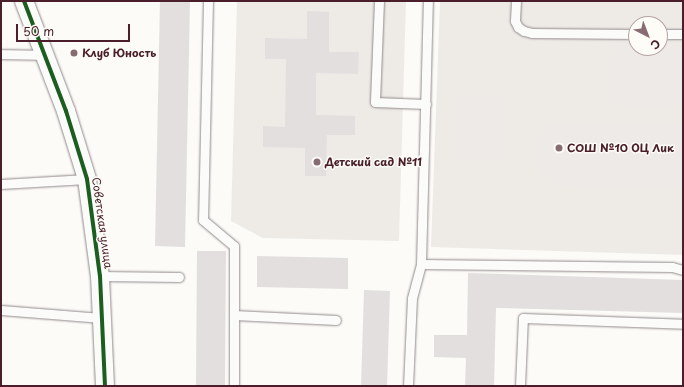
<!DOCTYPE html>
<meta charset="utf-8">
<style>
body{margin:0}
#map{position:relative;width:684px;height:387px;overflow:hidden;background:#fcfbf8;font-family:"Playpen Sans",sans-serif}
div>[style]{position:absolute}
.built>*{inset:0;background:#eeebe7}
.green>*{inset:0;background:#eeeae8}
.building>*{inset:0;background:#e2dfde}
.roads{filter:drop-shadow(0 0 1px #928a8b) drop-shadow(0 0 1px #928a8b)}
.lane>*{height:9px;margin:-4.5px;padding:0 4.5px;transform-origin:4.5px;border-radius:4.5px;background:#fbfbf9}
.street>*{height:18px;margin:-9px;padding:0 9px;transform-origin:9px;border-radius:9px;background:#fbfbf9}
.cycleway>*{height:4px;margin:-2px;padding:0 2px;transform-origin:2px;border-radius:2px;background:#1b5e20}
.dots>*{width:11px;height:11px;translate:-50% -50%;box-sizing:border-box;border:2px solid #fdfcf7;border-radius:50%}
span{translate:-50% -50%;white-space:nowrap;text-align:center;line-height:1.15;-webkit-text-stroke:3px #fdfcf7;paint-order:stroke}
.poi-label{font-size:11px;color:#4a1f2b;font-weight:700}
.left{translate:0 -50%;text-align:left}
.street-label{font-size:11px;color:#4a1f2b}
.frame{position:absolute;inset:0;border:2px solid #4a1f2b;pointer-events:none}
.north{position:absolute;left:628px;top:16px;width:40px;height:40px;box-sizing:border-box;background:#fdfcf7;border:1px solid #b5a4a5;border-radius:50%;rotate:138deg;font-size:11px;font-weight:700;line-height:16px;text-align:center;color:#4a1f2b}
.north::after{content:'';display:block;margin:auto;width:14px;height:18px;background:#886c73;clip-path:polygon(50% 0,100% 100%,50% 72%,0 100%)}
.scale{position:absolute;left:16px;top:24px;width:114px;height:18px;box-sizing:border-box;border:2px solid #4a1f2b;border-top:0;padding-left:5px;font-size:12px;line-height:14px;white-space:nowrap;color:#4a1f2b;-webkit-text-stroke:3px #fdfcf7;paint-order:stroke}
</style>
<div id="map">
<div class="built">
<i style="clip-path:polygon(237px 1px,406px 1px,399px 241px,263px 238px,231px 221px)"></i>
<i style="clip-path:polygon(evenodd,440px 1px,683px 1px,683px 255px,431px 247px,440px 1px,636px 24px,660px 24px,660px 48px,636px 48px,636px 24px)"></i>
</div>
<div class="green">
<i style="clip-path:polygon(629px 45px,636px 45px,636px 48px,683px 47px,683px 110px,627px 109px,619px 107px,611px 102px,606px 93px,605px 85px,609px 55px,620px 46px)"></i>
<i style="clip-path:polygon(458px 96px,502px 97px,501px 161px,457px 160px)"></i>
<i style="clip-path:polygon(562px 122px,683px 124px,683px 188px,567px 186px,556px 184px,547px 179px,540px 171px,536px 161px,535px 151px,538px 141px,544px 132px,552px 125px)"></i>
</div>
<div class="building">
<i style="clip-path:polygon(160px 1px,190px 1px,185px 247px,155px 246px)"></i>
<i style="clip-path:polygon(307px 11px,329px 12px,329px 52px,359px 52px,358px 74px,316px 73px,316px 115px,355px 116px,355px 135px,327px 135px,326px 176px,305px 176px,305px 148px,263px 147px,263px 126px,285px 127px,286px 59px,265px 59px,265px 38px,307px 39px)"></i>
<i style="clip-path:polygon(197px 251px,226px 251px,225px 386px,196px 386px)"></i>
<i style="clip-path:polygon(257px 256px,348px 258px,348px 289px,257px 287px)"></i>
<i style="clip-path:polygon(468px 273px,683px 280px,683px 313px,496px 308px,494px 386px,465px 386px,466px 358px,434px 357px,434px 335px,467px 335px)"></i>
<i style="clip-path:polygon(364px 290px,390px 291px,387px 386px,361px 386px)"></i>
</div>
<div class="roads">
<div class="lane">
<i style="left:208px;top:1px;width:219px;rotate:91.3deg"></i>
<i style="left:203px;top:220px;width:40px;rotate:40deg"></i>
<i style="left:234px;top:246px;width:140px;rotate:90deg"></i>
<i style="left:379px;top:1px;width:101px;rotate:92.3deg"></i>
<i style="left:375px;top:102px;width:51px;rotate:2.2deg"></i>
<i style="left:516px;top:1px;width:20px;rotate:93deg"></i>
<i style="left:515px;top:21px;width:7px;rotate:63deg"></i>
<i style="left:518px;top:27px;width:7px;rotate:34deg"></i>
<i style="left:524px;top:31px;width:8px;rotate:14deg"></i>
<i style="left:532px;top:33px;width:104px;rotate:0.6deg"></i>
<i style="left:660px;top:34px;width:23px"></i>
<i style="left:1px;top:54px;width:44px;rotate:1.3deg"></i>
<i style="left:1px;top:184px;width:86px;rotate:-3.3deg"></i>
<i style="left:421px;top:264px;width:251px;rotate:0.7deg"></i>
<i style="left:672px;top:267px;width:11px;rotate:15deg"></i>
<i style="left:100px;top:276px;width:79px;rotate:0.7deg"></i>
<i style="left:1px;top:310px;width:101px;rotate:4.5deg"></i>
<i style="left:234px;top:315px;width:102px;rotate:2.8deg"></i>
<i style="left:408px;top:386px;width:88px;rotate:-87.4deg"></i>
<i style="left:412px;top:298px;width:35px;rotate:-75deg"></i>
<i style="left:421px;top:264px;width:263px;rotate:-88.5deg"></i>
<i style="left:520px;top:386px;width:68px;rotate:-87.5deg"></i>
<i style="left:523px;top:318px;width:160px;rotate:2.1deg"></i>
</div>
<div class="street">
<i style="left:24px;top:1px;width:118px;rotate:69.1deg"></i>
<i style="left:66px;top:111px;width:71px;rotate:72.8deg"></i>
<i style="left:87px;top:179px;width:98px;rotate:82.4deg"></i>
<i style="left:100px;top:276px;width:110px;rotate:87.4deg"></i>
</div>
</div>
<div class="cycleway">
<i style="left:24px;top:1px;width:118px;rotate:69.1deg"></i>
<i style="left:66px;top:111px;width:71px;rotate:72.8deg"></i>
<i style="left:87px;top:179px;width:98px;rotate:82.4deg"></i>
<i style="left:100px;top:276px;width:110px;rotate:87.4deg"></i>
</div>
<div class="dots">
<i style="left:74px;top:53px;background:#886c73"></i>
<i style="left:559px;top:148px;background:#886c73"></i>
<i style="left:317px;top:162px;background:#886c73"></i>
</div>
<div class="poi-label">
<span class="left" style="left:82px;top:53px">Клуб Юность</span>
<span class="left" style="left:567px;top:148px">СОШ №10 ОЦ Лик</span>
<span class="left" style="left:325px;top:162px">Детский сад №11</span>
</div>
<div class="street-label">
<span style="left:102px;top:223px;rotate:82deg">Советская улица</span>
</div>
<div class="frame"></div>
<div class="north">С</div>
<div class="scale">50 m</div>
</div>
